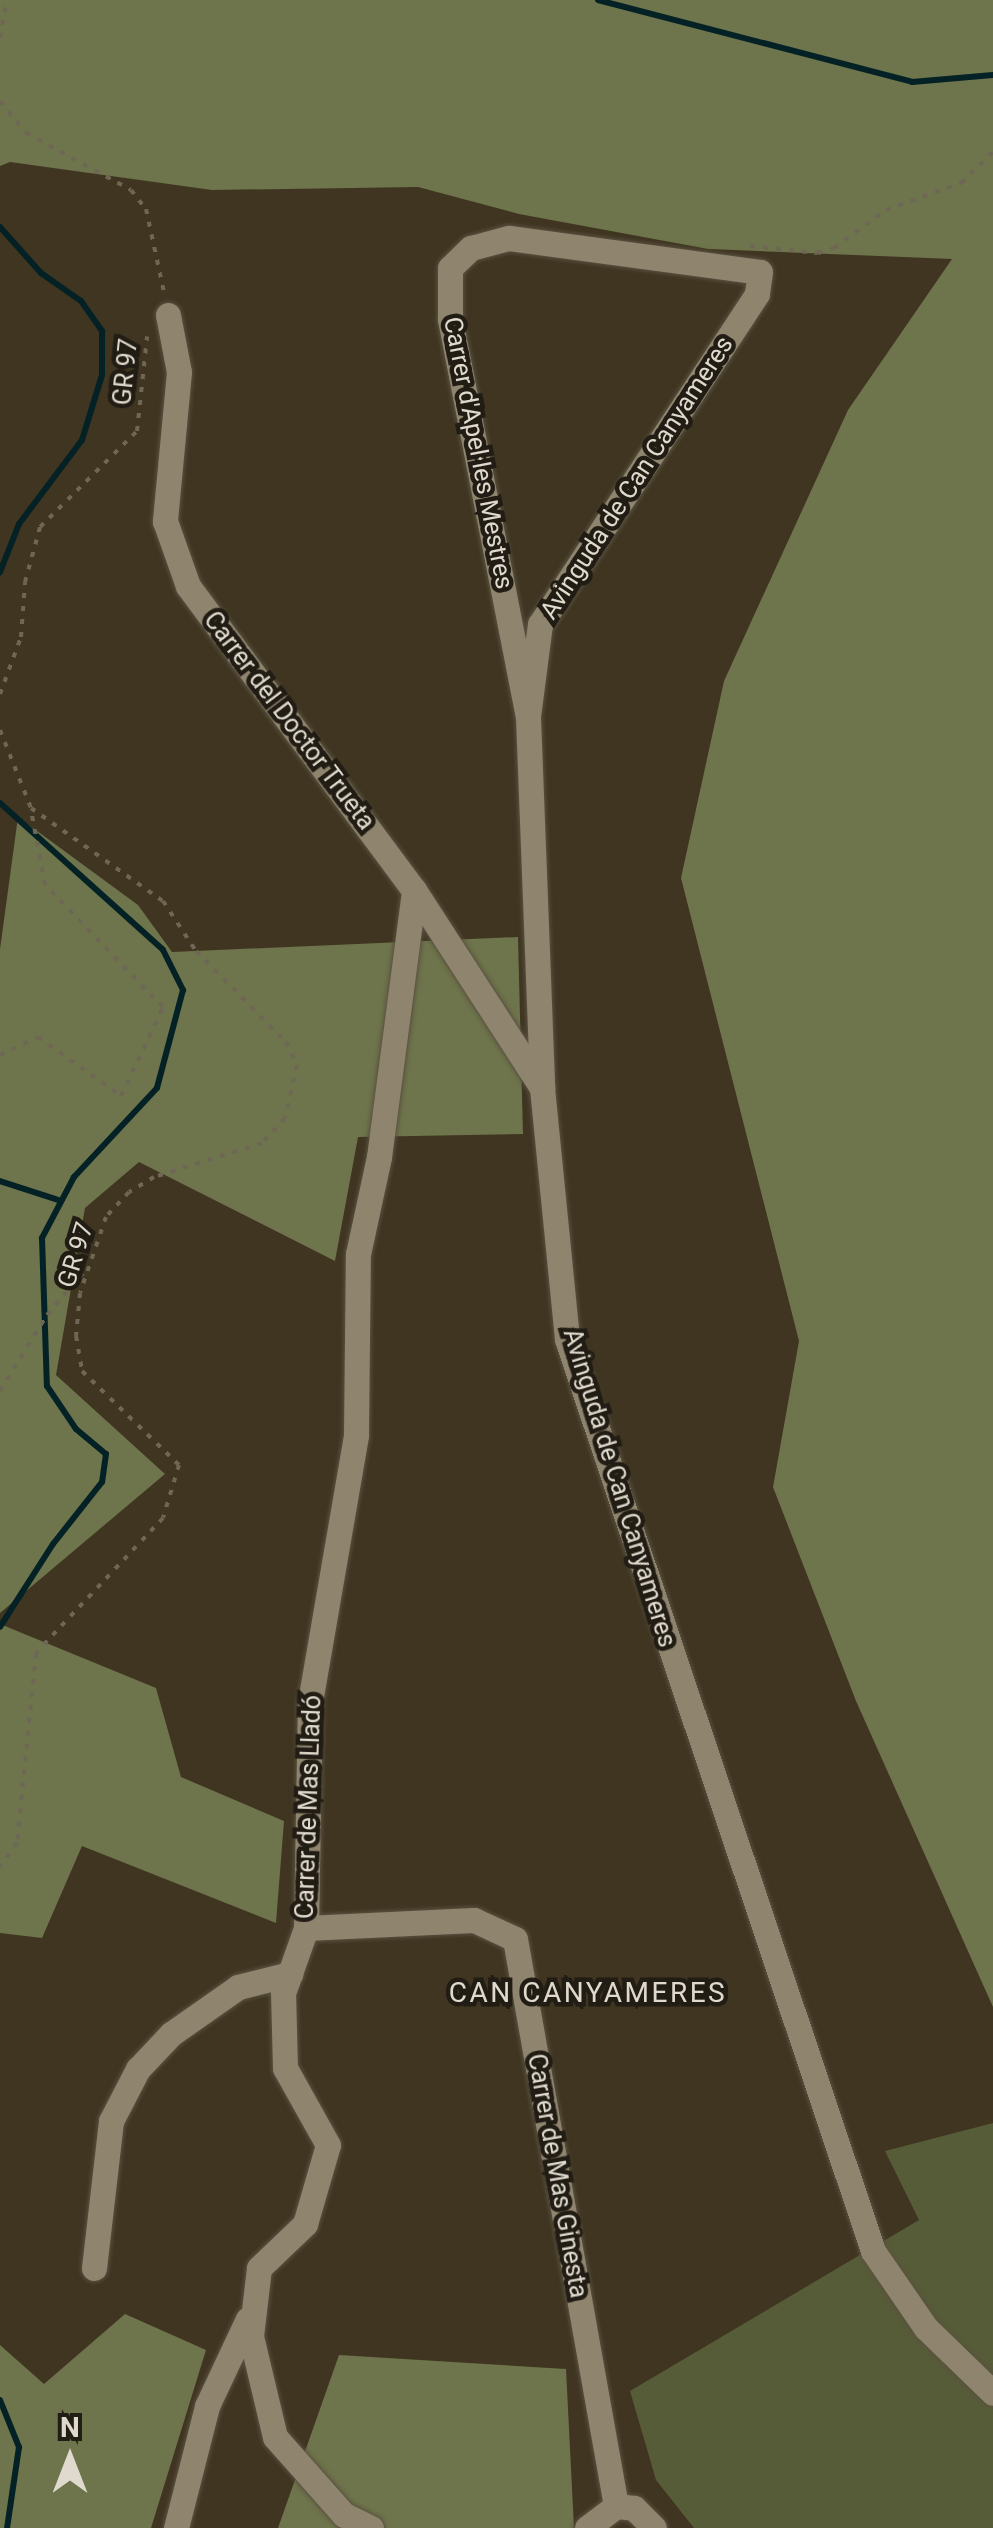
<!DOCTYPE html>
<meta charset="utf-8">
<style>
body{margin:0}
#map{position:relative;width:993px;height:2528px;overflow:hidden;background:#3f3521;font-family:Roboto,sans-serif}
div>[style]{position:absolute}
.green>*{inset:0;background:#575c38}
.forest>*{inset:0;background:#6e744b}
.stream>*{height:6px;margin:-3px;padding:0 3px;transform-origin:3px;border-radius:3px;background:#042225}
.path>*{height:4px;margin-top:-2px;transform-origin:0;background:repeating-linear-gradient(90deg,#6f6755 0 5px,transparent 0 13px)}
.roads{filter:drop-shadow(0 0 2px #595140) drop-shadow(0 0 2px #595140)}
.street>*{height:25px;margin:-12.5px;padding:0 12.5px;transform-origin:12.5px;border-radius:12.5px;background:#8f846e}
span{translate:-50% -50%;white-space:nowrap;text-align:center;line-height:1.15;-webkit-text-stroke:9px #221d14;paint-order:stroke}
.street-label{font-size:25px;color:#e0dace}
.neighbourhood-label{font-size:28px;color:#e0dace;letter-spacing:2.5px}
.north{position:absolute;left:20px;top:2408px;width:100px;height:100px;-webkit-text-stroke:8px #221d14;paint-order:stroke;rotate:0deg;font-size:28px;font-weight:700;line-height:40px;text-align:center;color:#e0dace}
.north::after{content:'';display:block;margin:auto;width:35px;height:45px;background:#e0dace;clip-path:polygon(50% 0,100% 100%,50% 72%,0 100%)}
</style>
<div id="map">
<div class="green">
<i style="clip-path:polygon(993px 2123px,993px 2528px,694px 2528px,656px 2480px,630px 2391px,919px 2220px,885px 2151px)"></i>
</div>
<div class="forest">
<i style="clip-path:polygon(0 0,993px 0,993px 2007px,856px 1701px,773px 1487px,799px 1341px,681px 878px,724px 681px,848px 410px,952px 259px,708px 249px,519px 214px,418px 187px,212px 190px,10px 162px,0 166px)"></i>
<i style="clip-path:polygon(18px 817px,138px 905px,172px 952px,518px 937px,523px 1134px,358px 1137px,335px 1261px,139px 1162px,85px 1208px,56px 1375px,165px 1474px,0 1613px,0 949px)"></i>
<i style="clip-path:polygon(0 1624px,156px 1688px,181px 1777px,284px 1821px,276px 1923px,82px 1846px,42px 1938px,0 1933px)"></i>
<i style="clip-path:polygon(125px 2314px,206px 2350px,151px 2528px,0 2528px,0 2345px,44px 2384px)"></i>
<i style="clip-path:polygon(339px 2355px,566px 2369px,574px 2528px,278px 2528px)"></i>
</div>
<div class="stream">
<i style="left:598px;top:0;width:325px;rotate:14.6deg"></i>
<i style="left:912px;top:82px;width:81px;rotate:-4.9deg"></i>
<i style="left:0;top:227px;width:62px;rotate:48.3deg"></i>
<i style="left:41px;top:273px;width:49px;rotate:35deg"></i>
<i style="left:81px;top:301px;width:37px;rotate:55deg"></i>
<i style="left:102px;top:331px;width:44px;rotate:90deg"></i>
<i style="left:102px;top:375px;width:68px;rotate:107.1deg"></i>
<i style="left:82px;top:440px;width:105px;rotate:126.9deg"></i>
<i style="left:19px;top:524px;width:52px;rotate:111.6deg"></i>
<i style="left:0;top:803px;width:219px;rotate:42deg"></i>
<i style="left:163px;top:950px;width:45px;rotate:63.4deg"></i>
<i style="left:183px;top:990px;width:101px;rotate:104.9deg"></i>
<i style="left:157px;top:1088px;width:122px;rotate:133deg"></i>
<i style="left:74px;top:1177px;width:69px;rotate:117.7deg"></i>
<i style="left:42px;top:1238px;width:148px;rotate:88.1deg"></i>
<i style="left:47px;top:1386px;width:52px;rotate:56deg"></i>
<i style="left:76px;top:1429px;width:39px;rotate:40deg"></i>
<i style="left:106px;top:1454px;width:28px;rotate:98deg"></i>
<i style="left:102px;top:1482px;width:79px;rotate:128.3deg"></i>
<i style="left:53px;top:1544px;width:98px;rotate:122.6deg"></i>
<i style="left:0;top:1181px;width:61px;rotate:18.1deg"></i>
<i style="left:0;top:2400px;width:51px;rotate:68deg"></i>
<i style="left:19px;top:2447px;width:82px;rotate:98.4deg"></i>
</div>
<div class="path">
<i style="left:0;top:38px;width:39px;rotate:-80deg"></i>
<i style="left:0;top:101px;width:41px;rotate:50.9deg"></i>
<i style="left:26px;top:133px;width:119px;rotate:28.5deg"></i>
<i style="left:131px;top:190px;width:24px;rotate:52deg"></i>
<i style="left:146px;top:209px;width:85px;rotate:77.8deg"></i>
<i style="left:750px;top:246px;width:68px;rotate:5.9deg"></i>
<i style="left:818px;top:253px;width:17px;rotate:-17deg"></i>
<i style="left:834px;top:248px;width:64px;rotate:-36.2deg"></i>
<i style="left:886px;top:210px;width:80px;rotate:-19.8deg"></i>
<i style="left:961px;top:183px;width:45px;rotate:-44.1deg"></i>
<i style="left:0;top:694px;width:61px;rotate:-69.8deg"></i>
<i style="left:21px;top:637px;width:55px;rotate:-85.8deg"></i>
<i style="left:25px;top:582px;width:57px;rotate:-74.7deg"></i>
<i style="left:40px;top:527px;width:136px;rotate:-44.7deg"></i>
<i style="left:137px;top:431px;width:95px;rotate:-83.9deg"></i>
<i style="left:0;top:730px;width:84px;rotate:68.3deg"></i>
<i style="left:31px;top:808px;width:161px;rotate:35.2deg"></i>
<i style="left:163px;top:901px;width:60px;rotate:56.6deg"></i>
<i style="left:196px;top:951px;width:128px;rotate:45.3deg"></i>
<i style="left:286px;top:1042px;width:25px;rotate:64deg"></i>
<i style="left:297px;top:1065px;width:54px;rotate:102.8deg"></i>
<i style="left:285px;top:1118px;width:34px;rotate:133deg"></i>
<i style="left:262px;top:1143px;width:113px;rotate:162.5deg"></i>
<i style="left:154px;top:1177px;width:29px;rotate:149deg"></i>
<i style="left:129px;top:1192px;width:34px;rotate:133deg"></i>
<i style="left:106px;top:1217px;width:80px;rotate:108.9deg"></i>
<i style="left:80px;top:1293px;width:43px;rotate:95.3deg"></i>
<i style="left:76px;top:1336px;width:36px;rotate:80deg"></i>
<i style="left:82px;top:1371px;width:135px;rotate:44.1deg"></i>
<i style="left:179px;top:1465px;width:55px;rotate:106.8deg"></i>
<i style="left:163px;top:1518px;width:185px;rotate:133.3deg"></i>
<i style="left:36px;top:1653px;width:191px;rotate:95.7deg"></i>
<i style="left:17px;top:1843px;width:29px;rotate:126deg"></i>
<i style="left:0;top:1055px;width:42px;rotate:-25.3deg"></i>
<i style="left:38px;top:1037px;width:102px;rotate:35.4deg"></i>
<i style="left:121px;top:1096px;width:98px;rotate:-64.7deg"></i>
<i style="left:163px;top:1007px;width:170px;rotate:-134deg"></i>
<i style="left:45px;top:885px;width:76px;rotate:-100.6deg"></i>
<i style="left:0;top:1391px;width:89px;rotate:-58.3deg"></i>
<i style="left:47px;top:1315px;width:55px;rotate:-49.4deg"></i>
</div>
<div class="roads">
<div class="street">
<i style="left:168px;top:315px;width:58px;rotate:79.1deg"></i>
<i style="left:179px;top:372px;width:150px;rotate:95.4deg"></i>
<i style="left:165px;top:521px;width:69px;rotate:70.5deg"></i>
<i style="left:188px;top:586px;width:379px;rotate:53.4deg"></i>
<i style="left:414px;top:890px;width:236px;rotate:57.1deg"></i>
<i style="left:528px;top:717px;width:406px;rotate:-101.1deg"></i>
<i style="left:450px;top:319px;width:51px;rotate:-90deg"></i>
<i style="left:450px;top:268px;width:29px;rotate:-44deg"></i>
<i style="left:471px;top:248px;width:39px;rotate:-15deg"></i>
<i style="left:509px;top:238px;width:253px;rotate:7.7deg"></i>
<i style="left:760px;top:272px;width:22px;rotate:98deg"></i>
<i style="left:757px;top:294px;width:395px;rotate:123.3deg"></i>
<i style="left:540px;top:624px;width:94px;rotate:97.4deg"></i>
<i style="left:528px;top:717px;width:371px;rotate:87.8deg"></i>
<i style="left:542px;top:1088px;width:252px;rotate:84.3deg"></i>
<i style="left:567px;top:1339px;width:962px;rotate:71.45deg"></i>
<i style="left:873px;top:2251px;width:93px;rotate:55.5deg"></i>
<i style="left:926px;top:2328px;width:93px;rotate:44.1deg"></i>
<i style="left:306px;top:1928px;width:168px;rotate:-2.7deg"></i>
<i style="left:474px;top:1920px;width:45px;rotate:24.9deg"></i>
<i style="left:515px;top:1939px;width:576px;rotate:79.9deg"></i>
<i style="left:94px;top:2268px;width:148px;rotate:-83.4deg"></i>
<i style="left:111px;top:2121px;width:59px;rotate:-62.6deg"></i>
<i style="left:138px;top:2069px;width:48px;rotate:-46.7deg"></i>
<i style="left:171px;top:2034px;width:82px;rotate:-35deg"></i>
<i style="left:238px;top:1987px;width:54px;rotate:-14deg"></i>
<i style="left:176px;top:2528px;width:126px;rotate:-75.7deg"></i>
<i style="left:207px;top:2406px;width:96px;rotate:-64.8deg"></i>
<i style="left:371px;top:2528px;width:30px;rotate:-154deg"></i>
<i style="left:344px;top:2515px;width:104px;rotate:-131.5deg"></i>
<i style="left:275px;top:2437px;width:104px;rotate:-103.4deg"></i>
<i style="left:251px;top:2336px;width:68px;rotate:-83.3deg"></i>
<i style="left:259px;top:2268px;width:64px;rotate:-43.7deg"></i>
<i style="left:305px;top:2224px;width:82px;rotate:-73.8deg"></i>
<i style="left:328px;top:2145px;width:88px;rotate:-119.2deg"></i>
<i style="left:285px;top:2068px;width:75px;rotate:-91.5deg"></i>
<i style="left:283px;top:1993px;width:69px;rotate:-70.5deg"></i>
<i style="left:306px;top:1928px;width:226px;rotate:-89deg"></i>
<i style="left:310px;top:1702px;width:271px;rotate:-80.2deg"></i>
<i style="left:356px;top:1435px;width:181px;rotate:-89.4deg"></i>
<i style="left:358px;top:1254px;width:99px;rotate:-77.8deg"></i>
<i style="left:379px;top:1157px;width:269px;rotate:-82.5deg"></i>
<i style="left:587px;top:2528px;width:36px;rotate:-37deg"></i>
<i style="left:616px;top:2506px;width:18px;rotate:6deg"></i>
<i style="left:634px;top:2508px;width:28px;rotate:45deg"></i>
</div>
</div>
<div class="street-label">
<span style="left:126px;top:372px;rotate:-84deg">GR 97</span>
<span style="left:478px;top:453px;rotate:79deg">Carrer d'Apel·les Mestres</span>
<span style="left:637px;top:478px;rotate:-57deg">Avinguda de Can Canyameres</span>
<span style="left:289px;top:721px;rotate:53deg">Carrer del Doctor Trueta</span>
<span style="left:76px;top:1255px;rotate:-73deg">GR 97</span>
<span style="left:619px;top:1488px;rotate:73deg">Avinguda de Can Canyameres</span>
<span style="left:309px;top:1807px;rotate:-88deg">Carrer de Mas Lladó</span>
<span style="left:557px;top:2176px;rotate:80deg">Carrer de Mas Ginesta</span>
</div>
<div class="neighbourhood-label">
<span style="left:588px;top:1993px">CAN CANYAMERES</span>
</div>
<div class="north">N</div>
</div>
